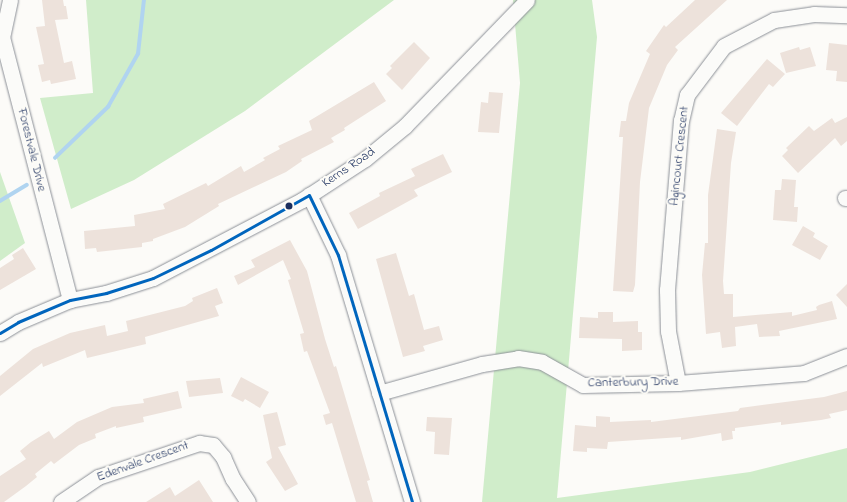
<!DOCTYPE html>
<style>
body{margin:0}
#map{position:relative;width:847px;height:502px;overflow:hidden;background:#fcfbf8;font-family:"Indie Flower",sans-serif}
div>[style]{position:absolute}
.green>*{inset:0;background:#d0edca}
.stream>*{height:3.5px;margin:-1.75px;padding:0 1.75px;transform-origin:1.75px;border-radius:1.75px;background:#b0d4f0}
.building>*{inset:0;background:#ede2db}
.roads{filter:drop-shadow(0 0 1px #8c9097) drop-shadow(0 0 1px #8c9097)}
.minor>*{height:15px;margin:-7.5px;padding:0 7.5px;transform-origin:7.5px;border-radius:7.5px;background:#fbfbf9}
.bus-1>*{height:3px;margin:-1.5px;padding:0 1.5px;transform-origin:1.5px;border-radius:1.5px;background:#0065bd}
.dots>*{width:11px;height:11px;translate:-50% -50%;box-sizing:border-box;border:2px solid #fdfcf7;border-radius:50%}
span{translate:-50% -50%;white-space:nowrap;text-align:center;line-height:1.15;-webkit-text-stroke:4px #fdfcf7;paint-order:stroke}
.street-label{font-size:13px;color:#1b2f5e}
</style>
<div id="map">
<div class="green">
<i style="clip-path:polygon(86px 0,394px 0,245px 111px,134px 180px,71px 209px,40px 98px,93px 93px)"></i>
<i style="clip-path:polygon(513px 0,592px 0,597px 37px,557px 498px,750px 472px,847px 448px,847px 502px,482px 502px,520px 83px)"></i>
<i style="clip-path:polygon(0 172px,25px 243px,0 261px)"></i>
</div>
<div class="stream">
<i style="left:55px;top:158px;width:74px;rotate:-43.9deg"></i>
<i style="left:108px;top:107px;width:61px;rotate:-60.5deg"></i>
<i style="left:138px;top:54px;width:54px;rotate:-83.7deg"></i>
<i style="left:0;top:201px;width:31px;rotate:-31deg"></i>
</div>
<div class="building">
<i style="clip-path:polygon(42px 0,63px 0,64px 6px,66px 6px,68px 19px,55px 20px,64px 63px,72px 61px,76px 79px,51px 84px,50px 80px,42px 82px,38px 65px,44px 64px,36px 27px,45px 26px)"></i>
<i style="clip-path:polygon(695px 0,727px 0,675px 47px,678px 50px,667px 65px,649px 108px,640px 182px,635px 285px,633px 292px,613px 291px,623px 137px,619px 137px,621px 121px,626px 121px,629px 103px,650px 54px,646px 51px,664px 25px,666px 27px)"></i>
<i style="clip-path:polygon(414px 42px,430px 58px,402px 90px,386px 74px,392px 68px,390px 66px)"></i>
<i style="clip-path:polygon(829px 43px,847px 45px,847px 82px,836px 81px,837px 71px,826px 70px)"></i>
<i style="clip-path:polygon(799px 47px,800px 50px,810px 47px,816px 66px,786px 73px,780px 53px)"></i>
<i style="clip-path:polygon(767px 59px,785px 74px,773px 87px,769px 84px,737px 126px,721px 113px)"></i>
<i style="clip-path:polygon(374px 82px,386px 101px,344px 128px,345px 130px,331px 138px,334px 142px,301px 159px,302px 161px,286px 172px,218px 204px,219px 206px,185px 227px,153px 239px,153px 241px,142px 243px,142px 247px,97px 252px,96px 248px,85px 249px,84px 231px,135px 226px,134px 215px,165px 209px,163px 204px,206px 183px,208px 186px,241px 166px,244px 172px,265px 160px,263px 158px,280px 149px,278px 146px,312px 130px,309px 121px)"></i>
<i style="clip-path:polygon(489px 92px,503px 93px,499px 133px,478px 132px,481px 102px,488px 103px)"></i>
<i style="clip-path:polygon(847px 117px,847px 141px,841px 146px,835px 138px,798px 173px,782px 156px,788px 150px,786px 148px,809px 126px,814px 131px,832px 118px,835px 123px)"></i>
<i style="clip-path:polygon(717px 129px,736px 132px,731px 163px,723px 281px,724px 294px,733px 294px,733px 317px,792px 312px,792px 316px,817px 310px,816px 307px,819px 305px,832px 301px,837px 319px,779px 331px,780px 336px,759px 337px,757px 324px,735px 327px,736px 346px,722px 348px,720px 332px,706px 334px,702px 275px,705px 243px,708px 243px,708px 195px)"></i>
<i style="clip-path:polygon(443px 154px,452px 172px,414px 190px,418px 196px,358px 229px,349px 213px,380px 196px,379px 193px,415px 176px,411px 169px)"></i>
<i style="clip-path:polygon(782px 179px,796px 180px,794px 207px,798px 207px,797px 222px,773px 220px,775px 190px,781px 190px)"></i>
<i style="clip-path:polygon(803px 226px,815px 233px,813px 237px,828px 246px,820px 260px,792px 245px)"></i>
<i style="clip-path:polygon(290px 240px,307px 271px,325px 339px,334px 367px,336px 366px,370px 480px,367px 481px,373px 502px,356px 502px,332px 423px,326px 425px,323px 415px,330px 413px,307px 351px,304px 352px,300px 334px,304px 333px,288px 280px,291px 279px,283px 260px,238px 285px,234px 276px,255px 267px,251px 260px)"></i>
<i style="clip-path:polygon(23px 248px,36px 269px,0 290px,0 268px,14px 259px,12px 255px)"></i>
<i style="clip-path:polygon(396px 253px,409px 296px,414px 294px,424px 330px,439px 326px,443px 340px,423px 346px,425px 351px,403px 357px,376px 259px)"></i>
<i style="clip-path:polygon(847px 284px,847px 307px,836px 295px)"></i>
<i style="clip-path:polygon(217px 288px,223px 303px,215px 306px,219px 316px,145px 337px,146px 344px,87px 358px,85px 350px,43px 367px,42px 363px,0 396px,0 376px,33px 349px,70px 333px,105px 325px,107px 336px,128px 331px,126px 321px,185px 306px,193px 301px,192px 298px)"></i>
<i style="clip-path:polygon(598px 312px,613px 312px,613px 322px,638px 321px,638px 332px,642px 332px,642px 350px,622px 351px,622px 339px,579px 338px,580px 317px,598px 318px)"></i>
<i style="clip-path:polygon(241px 377px,269px 392px,260px 408px,245px 399px,243px 402px,231px 396px)"></i>
<i style="clip-path:polygon(220px 378px,223px 393px,189px 397px,186px 381px)"></i>
<i style="clip-path:polygon(178px 391px,182px 408px,143px 417px,144px 422px,116px 428px,116px 426px,95px 434px,96px 438px,79px 445px,54px 464px,51px 461px,35px 474px,37px 477px,26px 486px,4px 502px,0 502px,0 476px,26px 459px,20px 451px,31px 442px,49px 431px,54px 439px,77px 422px,112px 407px,144px 403px,143px 399px)"></i>
<i style="clip-path:polygon(847px 391px,847px 410px,829px 414px,831px 418px,821px 420px,781px 425px,781px 422px,735px 428px,735px 431px,732px 431px,733px 439px,722px 441px,721px 433px,681px 440px,681px 437px,608px 442px,607px 449px,587px 448px,587px 452px,573px 451px,575px 425px,596px 427px,596px 416px,610px 417px,610px 422px,651px 420px,651px 422px,738px 411px,740px 408px,824px 397px)"></i>
<i style="clip-path:polygon(277px 412px,286px 445px,278px 447px,298px 484px,285px 491px,266px 462px,272px 458px,263px 415px)"></i>
<i style="clip-path:polygon(427px 417px,452px 418px,449px 455px,434px 454px,435px 432px,426px 431px)"></i>
<i style="clip-path:polygon(199px 480px,213px 502px,146px 502px,170px 487px,175px 496px)"></i>
</div>
<div class="roads">
<div class="minor">
<i style="left:10px;top:0;width:38px;rotate:102deg"></i>
<i style="left:2px;top:37px;width:272px;rotate:75.5deg"></i>
<i style="left:309px;top:195px;width:67px;rotate:64.2deg"></i>
<i style="left:338px;top:255px;width:258px;rotate:73.3deg"></i>
<i style="left:845px;top:198px;width:2px"></i>
<i style="left:0;top:333px;width:21px;rotate:-31deg"></i>
<i style="left:18px;top:322px;width:56px;rotate:-22.9deg"></i>
<i style="left:70px;top:300px;width:37px;rotate:-11deg"></i>
<i style="left:106px;top:293px;width:49px;rotate:-17.7deg"></i>
<i style="left:153px;top:278px;width:168px;rotate:-27.6deg"></i>
<i style="left:302px;top:200px;width:75px;rotate:-33.1deg"></i>
<i style="left:365px;top:159px;width:52px;rotate:-39.5deg"></i>
<i style="left:405px;top:126px;width:175px;rotate:-45.9deg"></i>
<i style="left:678px;top:383px;width:53px;rotate:-100.9deg"></i>
<i style="left:668px;top:331px;width:41px;rotate:-91.4deg"></i>
<i style="left:667px;top:290px;width:170px;rotate:-85.3deg"></i>
<i style="left:681px;top:121px;width:27px;rotate:-77deg"></i>
<i style="left:687px;top:95px;width:61px;rotate:-52.9deg"></i>
<i style="left:724px;top:46px;width:56px;rotate:-27.5deg"></i>
<i style="left:774px;top:20px;width:40px;rotate:-8.5deg"></i>
<i style="left:814px;top:14px;width:33px;rotate:2deg"></i>
<i style="left:379px;top:393px;width:107px;rotate:-15.7deg"></i>
<i style="left:482px;top:364px;width:36px;rotate:-9deg"></i>
<i style="left:518px;top:358px;width:24px;rotate:9deg"></i>
<i style="left:542px;top:362px;width:47px;rotate:29.3deg"></i>
<i style="left:583px;top:385px;width:95px;rotate:-1.2deg"></i>
<i style="left:678px;top:383px;width:126px;rotate:-4.5deg"></i>
<i style="left:804px;top:373px;width:46px;rotate:-21.6deg"></i>
<i style="left:61px;top:502px;width:45px;rotate:-34deg"></i>
<i style="left:98px;top:477px;width:107px;rotate:-18.6deg"></i>
<i style="left:199px;top:443px;width:14px;rotate:8deg"></i>
<i style="left:213px;top:445px;width:16px;rotate:50deg"></i>
<i style="left:223px;top:457px;width:24px;rotate:66deg"></i>
<i style="left:233px;top:479px;width:27px;rotate:57deg"></i>
</div>
</div>
<div class="bus-1">
<i style="left:0;top:333px;width:21px;rotate:-31deg"></i>
<i style="left:18px;top:322px;width:56px;rotate:-22.9deg"></i>
<i style="left:70px;top:300px;width:37px;rotate:-11deg"></i>
<i style="left:106px;top:293px;width:49px;rotate:-17.7deg"></i>
<i style="left:153px;top:278px;width:64px;rotate:-25.8deg"></i>
<i style="left:211px;top:250px;width:112px;rotate:-29.3deg"></i>
<i style="left:309px;top:195px;width:67px;rotate:64.2deg"></i>
<i style="left:338px;top:255px;width:258px;rotate:73.3deg"></i>
</div>
<div class="dots">
<i style="left:289px;top:206px;background:#1b2f5e"></i>
</div>
<div class="street-label">
<span style="left:31px;top:150px;rotate:76deg">Forestvale Drive</span>
<span style="left:680px;top:156px;rotate:-84deg">Agincourt Crescent</span>
<span style="left:349px;top:168px;rotate:-34deg">Kerns Road</span>
<span style="left:633px;top:383px;rotate:-1deg">Canterbury Drive</span>
<span style="left:143px;top:462px;rotate:-20deg">Edenvale Crescent</span>
</div>
</div>
